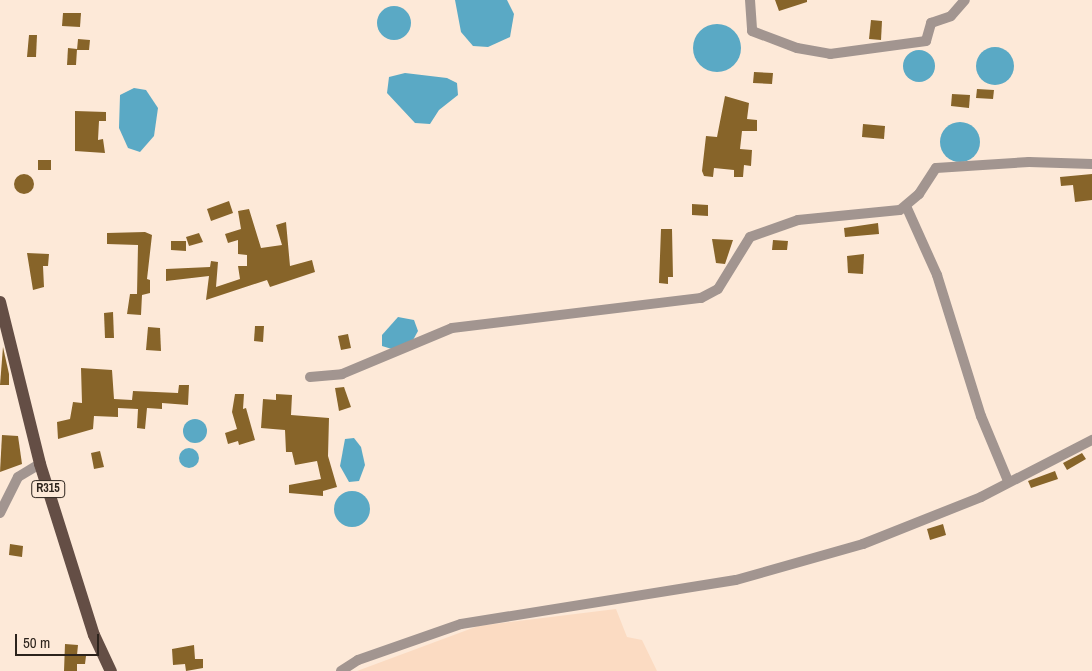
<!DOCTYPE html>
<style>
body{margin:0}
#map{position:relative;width:1092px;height:671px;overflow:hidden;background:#fde9d8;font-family:"Archivo Narrow",sans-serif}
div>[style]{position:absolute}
.built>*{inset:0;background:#fbdbc2}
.water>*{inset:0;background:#5aa9c5}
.round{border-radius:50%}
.building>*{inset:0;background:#876429}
.street>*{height:10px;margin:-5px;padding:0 5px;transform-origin:5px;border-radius:5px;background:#a29590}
.primary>*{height:12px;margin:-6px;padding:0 6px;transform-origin:6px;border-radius:6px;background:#644e45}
span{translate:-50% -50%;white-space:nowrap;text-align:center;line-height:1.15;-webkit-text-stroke:5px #fde9d8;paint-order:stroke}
.shield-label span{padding:1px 4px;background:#fde9d8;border:1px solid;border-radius:4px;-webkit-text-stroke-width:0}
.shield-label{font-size:12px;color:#2c231c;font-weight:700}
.scale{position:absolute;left:15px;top:634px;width:84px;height:22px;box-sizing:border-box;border:2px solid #2c231c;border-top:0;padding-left:6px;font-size:15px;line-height:18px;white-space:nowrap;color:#2c231c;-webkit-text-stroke:4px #fde9d8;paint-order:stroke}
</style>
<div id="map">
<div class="built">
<i style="clip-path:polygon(616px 609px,627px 637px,642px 640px,657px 671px,357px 671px,478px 626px)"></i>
</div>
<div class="water">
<i style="clip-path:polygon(455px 0,507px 0,514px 14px,510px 37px,488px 47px,473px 46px,461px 32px)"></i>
<i class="round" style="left:377px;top:6px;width:34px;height:34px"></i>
<i class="round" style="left:693px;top:24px;width:48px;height:48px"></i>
<i class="round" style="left:976px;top:47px;width:38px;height:38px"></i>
<i class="round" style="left:903px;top:50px;width:32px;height:32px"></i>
<i style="clip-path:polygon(405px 73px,447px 78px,457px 83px,458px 95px,439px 110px,430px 124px,415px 123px,387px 93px,389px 77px)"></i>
<i style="clip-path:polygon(134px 88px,146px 90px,158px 108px,154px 136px,140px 152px,128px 148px,119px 128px,120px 95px)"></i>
<i class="round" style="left:940px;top:122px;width:40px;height:40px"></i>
<i style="clip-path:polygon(398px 317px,414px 320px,418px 331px,413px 340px,395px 350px,382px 346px,382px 335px)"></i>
<i class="round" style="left:183px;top:419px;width:24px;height:24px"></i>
<i style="clip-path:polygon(345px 439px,354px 438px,361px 447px,365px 465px,359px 481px,349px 482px,340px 466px)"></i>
<i class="round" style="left:179px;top:448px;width:20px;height:20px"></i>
<i class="round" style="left:334px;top:491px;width:36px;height:36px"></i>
</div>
<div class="building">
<i style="clip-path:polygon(775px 0,807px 0,807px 2px,779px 11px)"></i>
<i style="clip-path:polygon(63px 13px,81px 13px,80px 27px,62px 26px)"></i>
<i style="clip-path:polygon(871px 20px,882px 21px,881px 40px,869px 39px)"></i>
<i style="clip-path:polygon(29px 35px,37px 35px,36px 57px,27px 57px)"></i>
<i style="clip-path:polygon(78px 39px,90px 40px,89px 50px,77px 50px)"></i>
<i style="clip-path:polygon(68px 48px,77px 49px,76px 65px,67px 65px)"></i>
<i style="clip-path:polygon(754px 72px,773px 73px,772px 84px,753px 83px)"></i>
<i style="clip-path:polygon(977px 89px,994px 90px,993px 99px,976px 98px)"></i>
<i style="clip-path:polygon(952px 94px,970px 95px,969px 108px,951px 106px)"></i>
<i style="clip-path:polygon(725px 96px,749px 103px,747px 119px,757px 120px,757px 131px,742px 131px,740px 149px,752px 150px,751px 166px,744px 165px,743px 177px,734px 177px,734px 170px,714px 168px,713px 177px,704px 176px,702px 171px,706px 136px,717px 137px)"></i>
<i style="clip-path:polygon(75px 111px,106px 112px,106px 121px,99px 121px,98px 140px,103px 139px,105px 153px,75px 151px)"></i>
<i style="clip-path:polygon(863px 124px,885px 126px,884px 139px,862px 137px)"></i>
<i style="clip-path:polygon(38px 160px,51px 160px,51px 170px,38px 170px)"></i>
<i style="clip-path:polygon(1092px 174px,1092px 200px,1075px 202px,1073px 185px,1061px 186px,1060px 177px)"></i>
<i class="round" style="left:14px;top:174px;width:20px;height:20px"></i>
<i style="clip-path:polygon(229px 201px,233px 213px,211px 221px,207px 209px)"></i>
<i style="clip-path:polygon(692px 204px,708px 205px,708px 216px,692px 215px)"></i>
<i style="clip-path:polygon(249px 209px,261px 248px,282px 245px,276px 225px,286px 222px,290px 266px,312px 260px,315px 272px,270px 287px,267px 280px,206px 300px,209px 276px,166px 281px,166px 269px,210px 267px,211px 261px,218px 262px,216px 287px,240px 279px,238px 266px,247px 266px,247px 255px,238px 254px,238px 240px,228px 243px,225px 234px,241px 229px,238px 211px)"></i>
<i style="clip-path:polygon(878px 223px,879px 234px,845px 237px,844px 228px)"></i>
<i style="clip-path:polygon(661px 229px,672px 229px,673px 277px,668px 277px,668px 284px,659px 283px)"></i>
<i style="clip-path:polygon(145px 232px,152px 235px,147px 279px,150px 280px,150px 293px,142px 295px,141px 315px,127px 314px,130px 294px,137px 294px,138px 245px,107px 244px,107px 233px)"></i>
<i style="clip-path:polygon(199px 233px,203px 242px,189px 246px,186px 237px)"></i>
<i style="clip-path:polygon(712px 239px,733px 240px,725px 264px,716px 263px)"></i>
<i style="clip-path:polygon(773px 240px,788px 241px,787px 250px,772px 250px)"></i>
<i style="clip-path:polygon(171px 241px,186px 241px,186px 251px,171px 250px)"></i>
<i style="clip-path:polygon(27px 253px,49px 254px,48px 266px,43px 266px,44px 287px,33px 290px)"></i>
<i style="clip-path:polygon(864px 254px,863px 274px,848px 273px,847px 256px)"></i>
<i style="clip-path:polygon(113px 312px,114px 338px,105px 338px,104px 313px)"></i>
<i style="clip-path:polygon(255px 326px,264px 326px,263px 342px,254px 341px)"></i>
<i style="clip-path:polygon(148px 327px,160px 328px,161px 351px,146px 350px)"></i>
<i style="clip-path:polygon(348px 334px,351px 348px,341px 350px,338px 336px)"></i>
<i style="clip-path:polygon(3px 347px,9px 374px,9px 385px,0 385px)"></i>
<i style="clip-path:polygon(81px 368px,112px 370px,114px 399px,132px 400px,133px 391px,178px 393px,179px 385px,189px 385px,188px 405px,162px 403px,162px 409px,147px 408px,145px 429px,137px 428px,138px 409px,118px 408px,118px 417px,94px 416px,93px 429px,58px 439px,57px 422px,70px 419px,73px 402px,82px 403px)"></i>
<i style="clip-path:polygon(344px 387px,351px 407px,339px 411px,335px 388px)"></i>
<i style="clip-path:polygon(235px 394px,244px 394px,243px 409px,246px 408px,255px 440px,239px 445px,238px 441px,228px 444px,225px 433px,237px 429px,232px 412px)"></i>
<i style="clip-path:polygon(276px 394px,292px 395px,291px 415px,329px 418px,328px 456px,337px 487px,323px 491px,323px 496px,289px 493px,289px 485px,321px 479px,317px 461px,295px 465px,292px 452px,286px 452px,285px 430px,261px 428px,263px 399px,276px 400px)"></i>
<i style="clip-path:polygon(2px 435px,18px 436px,22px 464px,0 472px)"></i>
<i style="clip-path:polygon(100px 451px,104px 467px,94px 469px,91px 453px)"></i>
<i style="clip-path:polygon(1082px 453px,1086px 459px,1067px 470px,1063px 463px)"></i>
<i style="clip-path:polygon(1055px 471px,1058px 479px,1031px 488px,1028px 481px)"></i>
<i style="clip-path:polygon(943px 524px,946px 535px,930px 540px,927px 529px)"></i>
<i style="clip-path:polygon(10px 544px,23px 546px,22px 557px,9px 555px)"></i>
<i style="clip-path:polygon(65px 644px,78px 645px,77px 655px,86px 656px,85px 664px,77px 664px,77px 671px,64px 671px)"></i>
<i style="clip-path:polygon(194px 645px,195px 659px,203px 659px,203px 668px,186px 671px,185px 664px,173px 665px,172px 649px)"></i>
</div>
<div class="street">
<i style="left:750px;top:0;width:31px;rotate:86deg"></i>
<i style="left:752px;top:31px;width:48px;rotate:20.7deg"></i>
<i style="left:797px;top:48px;width:34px;rotate:10deg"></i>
<i style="left:830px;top:54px;width:97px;rotate:-7.7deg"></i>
<i style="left:926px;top:41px;width:19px;rotate:-74deg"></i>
<i style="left:931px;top:23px;width:21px;rotate:-19deg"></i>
<i style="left:951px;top:16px;width:21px;rotate:-49deg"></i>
<i style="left:906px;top:206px;width:76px;rotate:65.8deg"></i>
<i style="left:937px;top:275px;width:148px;rotate:72.7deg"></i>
<i style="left:981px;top:416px;width:70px;rotate:67.4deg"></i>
<i style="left:310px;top:377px;width:32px;rotate:-5deg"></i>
<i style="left:342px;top:374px;width:119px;rotate:-22.7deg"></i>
<i style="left:452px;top:328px;width:251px;rotate:-6.9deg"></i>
<i style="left:701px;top:298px;width:19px;rotate:-28deg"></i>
<i style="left:718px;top:289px;width:61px;rotate:-58.4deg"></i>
<i style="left:750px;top:237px;width:51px;rotate:-19.5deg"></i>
<i style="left:798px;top:220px;width:102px;rotate:-5.6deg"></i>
<i style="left:900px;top:210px;width:25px;rotate:-40deg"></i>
<i style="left:919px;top:194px;width:31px;rotate:-57deg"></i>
<i style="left:936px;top:168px;width:93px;rotate:-3.7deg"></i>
<i style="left:1029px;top:162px;width:63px;rotate:1.8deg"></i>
<i style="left:0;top:513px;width:40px;rotate:-63.4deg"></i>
<i style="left:18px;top:477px;width:26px;rotate:-31deg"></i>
<i style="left:341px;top:671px;width:20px;rotate:-33deg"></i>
<i style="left:358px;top:660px;width:109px;rotate:-19.3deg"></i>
<i style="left:461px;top:624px;width:278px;rotate:-9.1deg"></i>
<i style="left:736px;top:580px;width:132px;rotate:-15.8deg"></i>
<i style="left:863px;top:544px;width:127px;rotate:-21.7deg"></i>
<i style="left:981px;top:497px;width:125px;rotate:-27.2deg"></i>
</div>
<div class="primary">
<i style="left:0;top:302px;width:167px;rotate:76.1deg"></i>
<i style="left:40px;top:464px;width:179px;rotate:72.5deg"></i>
<i style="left:94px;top:635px;width:40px;rotate:65deg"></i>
</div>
<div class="shield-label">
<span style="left:48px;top:489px">R315</span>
</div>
<div class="scale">50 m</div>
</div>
